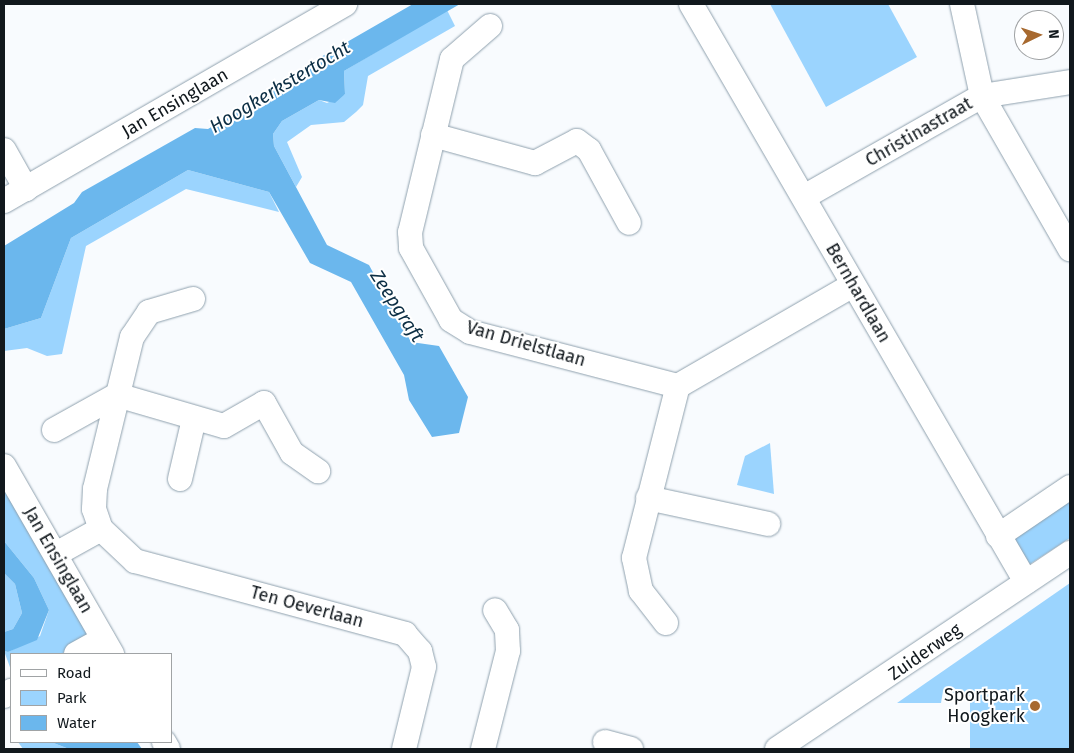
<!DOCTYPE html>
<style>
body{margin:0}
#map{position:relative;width:1074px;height:753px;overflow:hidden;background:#f8fbfe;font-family:"Fira Sans",sans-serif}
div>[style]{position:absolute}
.green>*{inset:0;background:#9bd4fe}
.water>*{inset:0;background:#6bb7ed}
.roads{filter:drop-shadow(0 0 1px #8fa1ae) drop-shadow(0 0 1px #8fa1ae)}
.minor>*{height:24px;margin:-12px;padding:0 12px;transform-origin:12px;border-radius:12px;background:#fff}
.dots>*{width:14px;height:14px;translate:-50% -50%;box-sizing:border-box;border:2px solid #fff;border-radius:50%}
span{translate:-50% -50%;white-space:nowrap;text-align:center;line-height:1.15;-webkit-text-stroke:4px #fff;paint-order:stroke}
.street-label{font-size:18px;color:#11181d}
.poi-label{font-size:18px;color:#11181d}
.right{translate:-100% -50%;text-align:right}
.water-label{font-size:19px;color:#0c2e44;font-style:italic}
.frame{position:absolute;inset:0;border:5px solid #11181d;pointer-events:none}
.legend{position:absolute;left:10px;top:653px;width:162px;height:90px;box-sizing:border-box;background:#fff;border:1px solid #a0a3a5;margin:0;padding:6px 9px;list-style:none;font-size:15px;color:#11181d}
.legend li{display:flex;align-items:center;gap:10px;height:25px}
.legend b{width:25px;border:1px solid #a0a3a5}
.north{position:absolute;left:1014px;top:10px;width:50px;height:50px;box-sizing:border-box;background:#fff;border:1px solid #a0a3a5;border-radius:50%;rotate:86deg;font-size:14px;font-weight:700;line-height:20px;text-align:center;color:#11181d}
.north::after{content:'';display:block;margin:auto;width:18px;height:22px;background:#a7692f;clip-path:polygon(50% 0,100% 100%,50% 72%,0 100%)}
</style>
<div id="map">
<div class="green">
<i style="clip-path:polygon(770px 4px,888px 4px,917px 57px,826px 107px)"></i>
<i style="clip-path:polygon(447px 10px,455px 26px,368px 76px,363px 105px,356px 112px,344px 122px,311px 125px,287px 142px,302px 177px,296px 187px,274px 146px,273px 134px,282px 121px,319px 100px,327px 103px,345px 94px,344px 71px)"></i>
<i style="clip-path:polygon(188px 170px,269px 192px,279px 212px,186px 189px,86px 246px,62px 354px,47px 356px,27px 348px,4px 351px,4px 329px,41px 318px,71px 238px)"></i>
<i style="clip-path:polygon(770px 443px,774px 494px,737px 485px,745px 456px)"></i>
<i style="clip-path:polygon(4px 478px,93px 636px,61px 654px,11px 654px,11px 670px,4px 651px,8px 652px,40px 636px,49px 610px,34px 578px,4px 541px)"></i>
<i style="clip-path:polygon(1070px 492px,1070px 538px,1030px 564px,1010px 535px)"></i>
<i style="clip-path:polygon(4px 573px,15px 584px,22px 613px,13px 629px,4px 632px)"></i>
<i style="clip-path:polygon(1070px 583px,1070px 749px,970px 749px,970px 696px,943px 691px,941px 703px,897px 703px)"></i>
<i style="clip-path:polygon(18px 742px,51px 742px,69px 749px,23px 749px)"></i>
</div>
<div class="water">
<i style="clip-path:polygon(413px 4px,460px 4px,344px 71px,345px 94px,335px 103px,319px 100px,282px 121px,273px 134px,274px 146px,327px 245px,369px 265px,411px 342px,439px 346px,468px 397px,459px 433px,432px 437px,409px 400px,404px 375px,351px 282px,310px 263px,269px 192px,188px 170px,71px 238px,41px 318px,4px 329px,4px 246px,74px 203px,82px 192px,195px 128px,208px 129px,306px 71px,307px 65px)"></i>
<i style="clip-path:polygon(4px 541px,34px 578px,49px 610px,37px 640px,8px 652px,4px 651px,4px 632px,13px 629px,22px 613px,15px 584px,4px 573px)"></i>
<i style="clip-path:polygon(51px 742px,137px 742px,142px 749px,69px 749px)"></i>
</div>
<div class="roads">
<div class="minor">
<i style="left:691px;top:4px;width:668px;rotate:59.9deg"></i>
<i style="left:962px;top:4px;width:94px;rotate:77.7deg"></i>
<i style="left:982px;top:96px;width:177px;rotate:60.1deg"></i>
<i style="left:490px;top:26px;width:50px;rotate:139deg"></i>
<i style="left:452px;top:59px;width:178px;rotate:103.6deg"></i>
<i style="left:410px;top:232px;width:16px;rotate:86deg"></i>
<i style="left:411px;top:248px;width:82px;rotate:60.9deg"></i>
<i style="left:451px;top:320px;width:22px;rotate:32deg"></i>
<i style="left:470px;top:332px;width:215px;rotate:14.6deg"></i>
<i style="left:678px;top:386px;width:202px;rotate:-30deg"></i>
<i style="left:433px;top:135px;width:106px;rotate:15.4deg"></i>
<i style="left:535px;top:163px;width:47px;rotate:-27.6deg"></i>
<i style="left:577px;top:141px;width:15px;rotate:37deg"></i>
<i style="left:589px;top:150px;width:83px;rotate:61.3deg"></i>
<i style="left:4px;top:150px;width:45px;rotate:60.6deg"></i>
<i style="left:804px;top:197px;width:205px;rotate:-29.6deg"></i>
<i style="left:982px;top:96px;width:89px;rotate:-9deg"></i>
<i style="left:4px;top:201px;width:394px;rotate:-30deg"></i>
<i style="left:193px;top:299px;width:46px;rotate:163.5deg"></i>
<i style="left:149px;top:312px;width:30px;rotate:124deg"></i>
<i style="left:132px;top:337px;width:156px;rotate:103.7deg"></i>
<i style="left:95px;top:489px;width:20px;rotate:93deg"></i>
<i style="left:94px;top:509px;width:21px;rotate:71deg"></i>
<i style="left:101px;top:529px;width:47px;rotate:43.3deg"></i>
<i style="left:135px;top:561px;width:280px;rotate:15.1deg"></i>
<i style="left:405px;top:634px;width:23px;rotate:49deg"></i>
<i style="left:420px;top:651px;width:16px;rotate:76deg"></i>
<i style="left:424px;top:667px;width:84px;rotate:103.7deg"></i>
<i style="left:54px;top:430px;width:72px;rotate:-29.1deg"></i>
<i style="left:117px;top:395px;width:111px;rotate:16.2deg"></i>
<i style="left:224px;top:426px;width:46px;rotate:-29.9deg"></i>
<i style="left:264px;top:403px;width:57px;rotate:60.8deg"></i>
<i style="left:292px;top:453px;width:32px;rotate:35deg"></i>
<i style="left:4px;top:466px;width:217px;rotate:60.1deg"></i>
<i style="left:180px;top:479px;width:62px;rotate:-76.9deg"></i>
<i style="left:648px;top:498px;width:123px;rotate:12.2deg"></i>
<i style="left:998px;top:536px;width:87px;rotate:-34.2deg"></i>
<i style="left:56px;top:554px;width:51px;rotate:-29.1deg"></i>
<i style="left:666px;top:623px;width:41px;rotate:-128deg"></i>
<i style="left:641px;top:591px;width:34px;rotate:-102deg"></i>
<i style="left:634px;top:558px;width:178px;rotate:-75.7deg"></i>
<i style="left:76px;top:654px;width:31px;rotate:-29deg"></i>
<i style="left:4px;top:696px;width:9px;rotate:-36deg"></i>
<i style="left:164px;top:742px;width:8px;rotate:60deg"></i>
<i style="left:605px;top:742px;width:27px;rotate:15deg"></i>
<i style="left:483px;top:749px;width:101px;rotate:-75.7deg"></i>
<i style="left:508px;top:651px;width:21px;rotate:-93deg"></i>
<i style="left:507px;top:630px;width:23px;rotate:-121deg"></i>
<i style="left:777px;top:749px;width:353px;rotate:-33.8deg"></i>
</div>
</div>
<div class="dots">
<i style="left:1035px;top:706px;background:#a7692f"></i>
</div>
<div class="street-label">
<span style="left:175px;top:103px;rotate:-30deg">Jan Ensinglaan</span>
<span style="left:919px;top:132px;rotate:-30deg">Christinastraat</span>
<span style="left:858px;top:293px;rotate:60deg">Bernhardlaan</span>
<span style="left:526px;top:344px;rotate:16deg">Van Drielstlaan</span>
<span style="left:58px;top:560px;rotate:60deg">Jan Ensinglaan</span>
<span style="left:307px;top:607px;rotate:15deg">Ten Oeverlaan</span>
<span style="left:925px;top:652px;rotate:-35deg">Zuiderweg</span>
</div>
<div class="poi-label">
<span class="right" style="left:1025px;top:706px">Sportpark<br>Hoogkerk</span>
</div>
<div class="water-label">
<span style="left:280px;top:87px;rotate:-31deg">Hoogkerkstertocht</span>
<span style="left:397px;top:306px;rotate:57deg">Zeepgraft</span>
</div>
<div class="frame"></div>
<ul class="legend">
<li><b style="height:6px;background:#fff"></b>Road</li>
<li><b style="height:14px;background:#9bd4fe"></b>Park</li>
<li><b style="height:14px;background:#6bb7ed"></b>Water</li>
</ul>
<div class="north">N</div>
</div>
